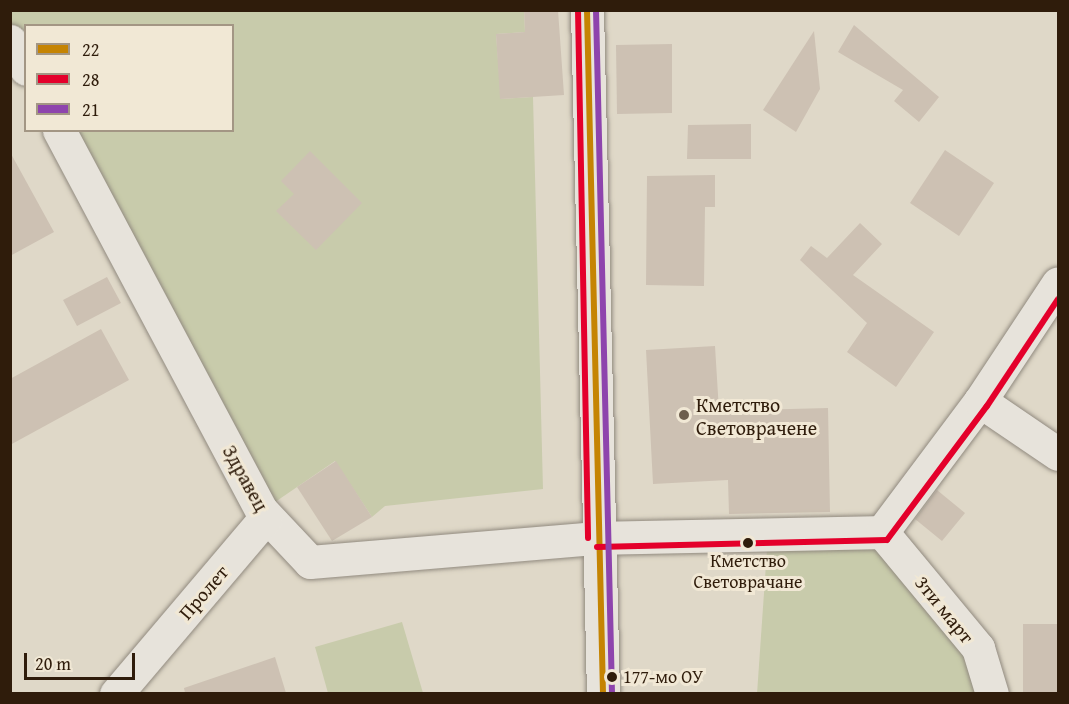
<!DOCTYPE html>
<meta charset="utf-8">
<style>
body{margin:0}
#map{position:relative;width:1069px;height:704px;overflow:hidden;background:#dfd8c8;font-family:"Gentium Book Plus",serif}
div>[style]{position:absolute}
.green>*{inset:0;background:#c8cbab}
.building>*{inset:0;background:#cdc1b3}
.roads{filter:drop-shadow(0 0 2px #918a7f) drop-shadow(0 0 2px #918a7f)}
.minor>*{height:33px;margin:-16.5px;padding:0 16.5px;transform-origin:16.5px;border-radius:16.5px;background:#e7e3db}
.bus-1>*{height:6px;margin:-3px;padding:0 3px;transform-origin:3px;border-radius:3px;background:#c58403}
.bus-2>*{height:6px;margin:-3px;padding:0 3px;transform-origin:3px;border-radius:3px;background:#e4002b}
.bus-3>*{height:6px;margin:-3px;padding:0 3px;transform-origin:3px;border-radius:3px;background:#8e44ad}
.dots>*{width:16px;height:16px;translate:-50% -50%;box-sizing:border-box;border:3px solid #f1e8d5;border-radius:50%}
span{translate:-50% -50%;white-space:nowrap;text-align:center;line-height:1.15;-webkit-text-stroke:6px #f1e8d5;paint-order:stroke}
.bus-label{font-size:18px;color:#2f1c0b}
.left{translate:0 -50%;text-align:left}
.poi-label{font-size:20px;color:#2f1c0b}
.street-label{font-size:20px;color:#2f1c0b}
.frame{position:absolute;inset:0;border:12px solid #2f1c0b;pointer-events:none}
.legend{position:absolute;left:24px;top:24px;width:210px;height:108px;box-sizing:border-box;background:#f1e8d5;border:2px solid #a39684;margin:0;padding:8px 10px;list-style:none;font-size:18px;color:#2f1c0b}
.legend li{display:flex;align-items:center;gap:12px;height:30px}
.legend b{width:30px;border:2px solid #a39684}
.scale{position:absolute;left:24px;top:653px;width:111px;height:27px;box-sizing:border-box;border:3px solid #2f1c0b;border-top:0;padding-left:8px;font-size:18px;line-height:21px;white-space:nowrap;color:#2f1c0b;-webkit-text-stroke:4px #f1e8d5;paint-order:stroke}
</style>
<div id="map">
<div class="green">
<i style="clip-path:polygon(10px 11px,524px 11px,525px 32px,496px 34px,501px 99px,533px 97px,543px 489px,385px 506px,372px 517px,335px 461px,262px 511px,59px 131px,232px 130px,232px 26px,26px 26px,25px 69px,11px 41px)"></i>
<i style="clip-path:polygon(882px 532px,992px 694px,757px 694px,768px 535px)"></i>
<i style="clip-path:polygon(402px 622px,423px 693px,328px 693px,315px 647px)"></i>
</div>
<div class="building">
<i style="clip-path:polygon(524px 10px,558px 10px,564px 95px,500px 99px,496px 34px,525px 32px)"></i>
<i style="clip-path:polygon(854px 25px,939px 97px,919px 122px,894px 101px,903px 90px,838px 52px)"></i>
<i style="clip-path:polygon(814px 31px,820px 89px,796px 132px,763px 110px)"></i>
<i style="clip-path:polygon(672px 44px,672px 113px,617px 114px,616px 45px)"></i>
<i style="clip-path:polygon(751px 124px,751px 159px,687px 159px,688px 125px)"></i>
<i style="clip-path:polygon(945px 150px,994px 183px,959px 236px,910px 203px)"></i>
<i style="clip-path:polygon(310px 151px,362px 203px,316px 250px,276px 211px,294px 194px,281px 181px)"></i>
<i style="clip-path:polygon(10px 152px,54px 232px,10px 256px)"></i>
<i style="clip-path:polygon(715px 175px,715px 207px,705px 207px,704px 286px,646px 285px,647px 176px)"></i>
<i style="clip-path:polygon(860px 223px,882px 244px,853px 275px,934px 332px,896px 387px,847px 352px,867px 323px,800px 260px,811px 246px,827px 258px)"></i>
<i style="clip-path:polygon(107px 277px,121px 303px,77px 326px,63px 300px)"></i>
<i style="clip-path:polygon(101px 329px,129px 380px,10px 445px,10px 379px)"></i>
<i style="clip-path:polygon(715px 346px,719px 411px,828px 408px,830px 512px,729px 514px,728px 480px,653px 484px,646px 350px)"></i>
<i style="clip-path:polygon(336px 461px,372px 517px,332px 541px,297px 487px)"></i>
<i style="clip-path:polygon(937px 490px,965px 513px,942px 541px,915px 519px)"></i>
<i style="clip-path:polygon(1023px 624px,1059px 624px,1059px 693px,1023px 693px)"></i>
<i style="clip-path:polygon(275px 657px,286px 693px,185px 693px,184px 688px)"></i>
</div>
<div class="roads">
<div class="minor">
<i style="left:587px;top:10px;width:684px;rotate:88.66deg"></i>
<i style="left:10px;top:41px;width:32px;rotate:60deg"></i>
<i style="left:59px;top:130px;width:432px;rotate:62deg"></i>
<i style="left:262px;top:511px;width:70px;rotate:46.7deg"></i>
<i style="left:310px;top:562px;width:288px;rotate:-4.8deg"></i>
<i style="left:597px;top:538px;width:285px;rotate:-1.2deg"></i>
<i style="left:882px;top:532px;width:164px;rotate:-53.2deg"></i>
<i style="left:980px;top:401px;width:141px;rotate:-56.5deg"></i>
<i style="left:980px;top:401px;width:94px;rotate:34.2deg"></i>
<i style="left:882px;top:532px;width:151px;rotate:50.4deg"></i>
<i style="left:978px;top:648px;width:48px;rotate:73.1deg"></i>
<i style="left:116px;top:694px;width:232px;rotate:-49.7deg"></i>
</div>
</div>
<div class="bus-1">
<i style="left:587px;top:10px;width:684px;rotate:88.66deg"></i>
</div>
<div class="bus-2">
<i style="left:578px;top:10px;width:528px;rotate:88.91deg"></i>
<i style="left:597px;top:547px;width:290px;rotate:-1.4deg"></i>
<i style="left:887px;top:540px;width:167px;rotate:-53.3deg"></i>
<i style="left:987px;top:406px;width:128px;rotate:-56.4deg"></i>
</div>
<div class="bus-3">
<i style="left:596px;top:10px;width:684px;rotate:88.66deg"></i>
</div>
<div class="dots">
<i style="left:684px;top:415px;background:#6d5e4d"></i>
<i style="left:748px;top:543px;background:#2f1c0b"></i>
<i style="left:612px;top:677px;background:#2f1c0b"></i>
</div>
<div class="bus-label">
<span style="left:748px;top:572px">Кметство<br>Световрачане</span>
<span class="left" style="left:623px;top:677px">177-мо ОУ</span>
</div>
<div class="poi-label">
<span class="left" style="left:696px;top:416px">Кметство<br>Световрачене</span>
</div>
<div class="street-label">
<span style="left:246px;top:478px;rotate:61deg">Здравец</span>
<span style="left:203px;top:592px;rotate:-49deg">Пролет</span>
<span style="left:945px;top:609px;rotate:51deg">3ти март</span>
</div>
<div class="frame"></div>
<ul class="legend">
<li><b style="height:8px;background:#c58403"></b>22</li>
<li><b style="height:8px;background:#e4002b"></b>28</li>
<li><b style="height:8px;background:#8e44ad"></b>21</li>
</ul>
<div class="scale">20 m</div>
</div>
